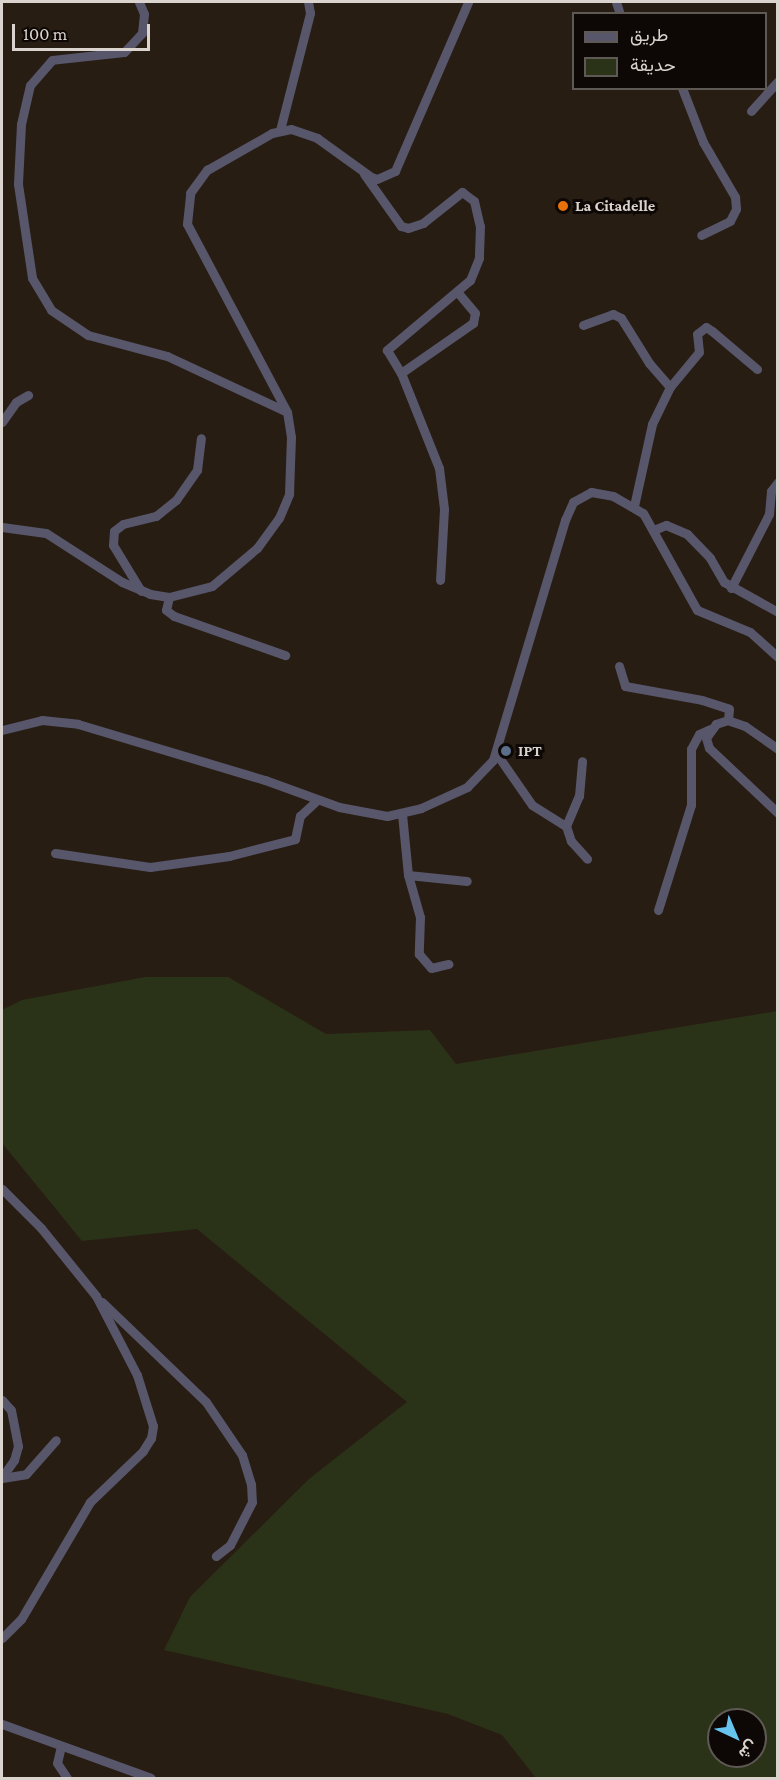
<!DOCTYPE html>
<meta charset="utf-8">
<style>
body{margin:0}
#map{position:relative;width:779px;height:1780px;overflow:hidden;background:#281d13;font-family:"Crimson Pro",Vazirmatn,serif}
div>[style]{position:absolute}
.green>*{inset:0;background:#2a3317}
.minor>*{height:9px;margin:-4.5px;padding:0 4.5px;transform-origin:4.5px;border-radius:4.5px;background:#57566b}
.dots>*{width:16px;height:16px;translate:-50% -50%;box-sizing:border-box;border:3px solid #0d0805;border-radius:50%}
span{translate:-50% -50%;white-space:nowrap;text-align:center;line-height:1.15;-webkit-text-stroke:6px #0d0805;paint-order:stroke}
.poi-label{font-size:16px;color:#dbd3cd;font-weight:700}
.left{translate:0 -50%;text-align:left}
.frame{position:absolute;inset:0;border:3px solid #dbd3cd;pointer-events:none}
.legend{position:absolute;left:572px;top:12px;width:195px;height:78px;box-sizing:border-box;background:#0d0805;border:2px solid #5f5955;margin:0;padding:8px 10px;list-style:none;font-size:18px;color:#dbd3cd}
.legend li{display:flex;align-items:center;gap:12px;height:30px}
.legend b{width:30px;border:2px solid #5f5955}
.north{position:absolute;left:707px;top:1708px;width:60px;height:60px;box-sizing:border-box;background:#0d0805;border:2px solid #5f5955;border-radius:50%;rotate:136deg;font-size:16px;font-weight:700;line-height:24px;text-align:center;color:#dbd3cd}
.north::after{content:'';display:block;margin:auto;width:21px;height:27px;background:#66c4ef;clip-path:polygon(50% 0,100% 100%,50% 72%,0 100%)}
.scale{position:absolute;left:12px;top:24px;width:138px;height:27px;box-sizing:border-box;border:3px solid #dbd3cd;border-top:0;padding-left:8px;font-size:18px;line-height:21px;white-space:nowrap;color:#dbd3cd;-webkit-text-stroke:4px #0d0805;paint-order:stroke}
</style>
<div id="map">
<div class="green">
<i style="clip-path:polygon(evenodd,145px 977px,228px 977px,326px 1034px,430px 1030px,456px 1064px,777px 1011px,777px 1778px,536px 1778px,502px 1735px,448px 1714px,164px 1650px,190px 1597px,309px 1479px,407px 1402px,197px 1229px,82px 1241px,2px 1143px,2px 1010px,22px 1000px,145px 977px,719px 1720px,755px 1720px,755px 1756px,719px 1756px,719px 1720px)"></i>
</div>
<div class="minor">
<i style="left:139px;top:2px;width:13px;rotate:67deg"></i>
<i style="left:144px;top:14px;width:19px;rotate:96deg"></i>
<i style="left:142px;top:33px;width:26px;rotate:133deg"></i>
<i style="left:124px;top:52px;width:72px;rotate:173.7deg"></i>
<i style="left:52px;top:60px;width:33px;rotate:131deg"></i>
<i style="left:30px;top:85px;width:40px;rotate:103deg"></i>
<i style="left:21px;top:124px;width:60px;rotate:92.9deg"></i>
<i style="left:18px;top:184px;width:95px;rotate:81.5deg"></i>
<i style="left:32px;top:278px;width:37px;rotate:59deg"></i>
<i style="left:51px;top:310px;width:45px;rotate:34deg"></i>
<i style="left:88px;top:335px;width:82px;rotate:14.9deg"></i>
<i style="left:167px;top:356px;width:132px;rotate:25deg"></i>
<i style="left:616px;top:2px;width:13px;rotate:72deg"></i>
<i style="left:682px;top:88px;width:58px;rotate:68.7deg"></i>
<i style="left:703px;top:142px;width:64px;rotate:59.8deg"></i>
<i style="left:735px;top:197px;width:12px;rotate:85deg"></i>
<i style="left:736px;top:209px;width:13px;rotate:117deg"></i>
<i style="left:730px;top:221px;width:32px;rotate:154deg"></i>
<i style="left:751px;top:111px;width:40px;rotate:-48deg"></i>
<i style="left:280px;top:130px;width:121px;rotate:-75.6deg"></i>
<i style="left:310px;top:13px;width:11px;rotate:-100deg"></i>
<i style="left:364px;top:174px;width:64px;rotate:54.6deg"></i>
<i style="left:401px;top:226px;width:7px;rotate:16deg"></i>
<i style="left:408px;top:228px;width:16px;rotate:-18deg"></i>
<i style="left:423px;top:223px;width:50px;rotate:-38.5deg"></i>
<i style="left:462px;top:192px;width:15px;rotate:37deg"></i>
<i style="left:474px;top:201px;width:26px;rotate:77deg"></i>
<i style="left:480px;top:226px;width:32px;rotate:92deg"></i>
<i style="left:479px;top:258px;width:24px;rotate:112deg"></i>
<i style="left:470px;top:280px;width:109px;rotate:139.9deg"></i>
<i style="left:387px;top:350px;width:27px;rotate:59deg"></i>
<i style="left:401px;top:373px;width:88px;rotate:-34.8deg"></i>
<i style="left:473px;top:323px;width:10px;rotate:-79deg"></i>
<i style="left:475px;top:313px;width:26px;rotate:-130deg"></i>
<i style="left:583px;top:325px;width:32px;rotate:-20deg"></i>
<i style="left:613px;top:314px;width:9px;rotate:27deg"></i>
<i style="left:621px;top:318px;width:53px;rotate:58.1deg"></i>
<i style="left:649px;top:363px;width:32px;rotate:49deg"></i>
<i style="left:401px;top:373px;width:102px;rotate:68.2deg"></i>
<i style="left:439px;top:468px;width:41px;rotate:83deg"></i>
<i style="left:444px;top:509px;width:71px;rotate:93.2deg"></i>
<i style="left:2px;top:422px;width:24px;rotate:-55deg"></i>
<i style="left:16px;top:402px;width:14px;rotate:-30deg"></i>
<i style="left:634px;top:506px;width:84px;rotate:-77.6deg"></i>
<i style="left:652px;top:424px;width:41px;rotate:-64.1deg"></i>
<i style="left:670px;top:387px;width:45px;rotate:-50.4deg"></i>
<i style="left:699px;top:352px;width:18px;rotate:-96deg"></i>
<i style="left:697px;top:334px;width:11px;rotate:-38deg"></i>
<i style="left:706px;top:327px;width:7px;rotate:34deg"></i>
<i style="left:712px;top:331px;width:59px;rotate:40.2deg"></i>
<i style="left:2px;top:527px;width:44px;rotate:7.8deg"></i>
<i style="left:46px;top:533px;width:90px;rotate:32.8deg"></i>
<i style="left:122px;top:582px;width:30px;rotate:23deg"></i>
<i style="left:150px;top:594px;width:19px;rotate:9deg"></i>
<i style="left:169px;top:597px;width:44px;rotate:-14.3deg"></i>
<i style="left:212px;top:586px;width:59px;rotate:-40.2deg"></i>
<i style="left:257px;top:548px;width:37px;rotate:-54deg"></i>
<i style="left:279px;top:518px;width:26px;rotate:-67deg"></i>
<i style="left:289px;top:494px;width:57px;rotate:-88deg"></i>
<i style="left:291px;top:437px;width:25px;rotate:-99deg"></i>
<i style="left:287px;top:412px;width:213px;rotate:-118deg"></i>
<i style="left:187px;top:224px;width:31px;rotate:-84deg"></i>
<i style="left:190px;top:193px;width:29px;rotate:-54deg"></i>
<i style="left:207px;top:170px;width:75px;rotate:-29.6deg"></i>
<i style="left:272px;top:133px;width:19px;rotate:-12deg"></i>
<i style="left:291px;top:129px;width:28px;rotate:19deg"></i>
<i style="left:317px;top:138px;width:67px;rotate:35.8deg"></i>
<i style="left:371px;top:177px;width:6px;rotate:18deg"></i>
<i style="left:377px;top:179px;width:20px;rotate:-24deg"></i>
<i style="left:395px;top:171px;width:184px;rotate:-66.6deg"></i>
<i style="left:656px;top:529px;width:11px;rotate:-22deg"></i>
<i style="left:666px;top:525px;width:23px;rotate:23deg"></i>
<i style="left:687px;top:534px;width:33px;rotate:46deg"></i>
<i style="left:710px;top:558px;width:28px;rotate:60deg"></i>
<i style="left:724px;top:582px;width:62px;rotate:29.1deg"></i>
<i style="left:731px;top:588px;width:83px;rotate:-62.8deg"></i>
<i style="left:769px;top:514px;width:23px;rotate:-85deg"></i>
<i style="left:771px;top:491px;width:11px;rotate:-52deg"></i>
<i style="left:141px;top:591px;width:54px;rotate:-121.3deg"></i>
<i style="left:113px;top:545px;width:14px;rotate:-86deg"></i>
<i style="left:114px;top:531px;width:11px;rotate:-38deg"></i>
<i style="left:123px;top:524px;width:34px;rotate:-14deg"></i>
<i style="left:156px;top:516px;width:26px;rotate:-39deg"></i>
<i style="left:176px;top:500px;width:37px;rotate:-55deg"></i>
<i style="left:197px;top:470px;width:32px;rotate:-83deg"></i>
<i style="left:169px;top:597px;width:13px;rotate:103deg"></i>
<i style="left:166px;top:610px;width:10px;rotate:37deg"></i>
<i style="left:174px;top:616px;width:118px;rotate:19.4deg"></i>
<i style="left:619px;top:666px;width:21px;rotate:73deg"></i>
<i style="left:625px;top:686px;width:78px;rotate:10.3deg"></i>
<i style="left:702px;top:700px;width:28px;rotate:18deg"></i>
<i style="left:729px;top:709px;width:11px;rotate:95deg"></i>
<i style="left:2px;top:730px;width:41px;rotate:-14deg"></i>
<i style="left:42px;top:720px;width:36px;rotate:6deg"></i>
<i style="left:78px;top:724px;width:195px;rotate:16.7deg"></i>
<i style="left:265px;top:780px;width:79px;rotate:20deg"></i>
<i style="left:339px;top:807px;width:49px;rotate:10.6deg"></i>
<i style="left:387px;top:816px;width:35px;rotate:-13deg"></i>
<i style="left:421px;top:808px;width:51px;rotate:-24.5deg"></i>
<i style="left:467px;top:787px;width:37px;rotate:-46deg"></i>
<i style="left:493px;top:760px;width:251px;rotate:-73.3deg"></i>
<i style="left:565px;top:520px;width:20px;rotate:-66deg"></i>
<i style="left:573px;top:502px;width:21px;rotate:-29deg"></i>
<i style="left:591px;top:492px;width:22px;rotate:10deg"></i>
<i style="left:613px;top:496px;width:34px;rotate:30deg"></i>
<i style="left:643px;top:513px;width:111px;rotate:60.9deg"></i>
<i style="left:697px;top:610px;width:57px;rotate:22.5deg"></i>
<i style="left:750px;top:632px;width:38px;rotate:42deg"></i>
<i style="left:778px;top:749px;width:40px;rotate:-145.1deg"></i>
<i style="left:745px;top:726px;width:18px;rotate:-161deg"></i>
<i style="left:728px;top:720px;width:13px;rotate:162deg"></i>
<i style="left:716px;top:724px;width:17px;rotate:126deg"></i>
<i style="left:706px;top:738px;width:10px;rotate:73deg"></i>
<i style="left:709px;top:748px;width:95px;rotate:43.3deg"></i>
<i style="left:496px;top:753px;width:63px;rotate:55.3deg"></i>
<i style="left:532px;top:805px;width:40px;rotate:32deg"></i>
<i style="left:566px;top:826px;width:16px;rotate:72deg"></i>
<i style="left:571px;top:841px;width:24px;rotate:48deg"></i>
<i style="left:402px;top:814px;width:61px;rotate:84.4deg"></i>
<i style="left:408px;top:875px;width:44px;rotate:74.1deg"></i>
<i style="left:420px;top:917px;width:37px;rotate:92deg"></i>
<i style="left:419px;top:954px;width:18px;rotate:49deg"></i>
<i style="left:431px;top:968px;width:18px;rotate:-13deg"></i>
<i style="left:566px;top:826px;width:33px;rotate:-67deg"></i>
<i style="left:579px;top:796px;width:35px;rotate:-85deg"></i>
<i style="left:55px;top:853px;width:96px;rotate:8.4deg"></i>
<i style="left:150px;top:867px;width:80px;rotate:-7.9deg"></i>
<i style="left:229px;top:856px;width:68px;rotate:-14.4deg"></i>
<i style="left:295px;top:839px;width:24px;rotate:-78deg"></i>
<i style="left:300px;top:816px;width:23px;rotate:-43deg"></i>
<i style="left:408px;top:875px;width:59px;rotate:5.8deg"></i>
<i style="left:658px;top:910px;width:110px;rotate:-72.6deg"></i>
<i style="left:691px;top:805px;width:56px;rotate:-90deg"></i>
<i style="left:691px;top:749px;width:17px;rotate:-62deg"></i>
<i style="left:699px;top:734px;width:12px;rotate:-24deg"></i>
<i style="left:2px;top:1189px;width:55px;rotate:45deg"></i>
<i style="left:41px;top:1228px;width:87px;rotate:51deg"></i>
<i style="left:96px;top:1296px;width:89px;rotate:62.6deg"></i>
<i style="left:137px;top:1375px;width:53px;rotate:72.6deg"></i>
<i style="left:153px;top:1426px;width:12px;rotate:99deg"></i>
<i style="left:151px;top:1438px;width:15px;rotate:122deg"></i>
<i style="left:143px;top:1451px;width:74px;rotate:136.1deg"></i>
<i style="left:90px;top:1502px;width:136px;rotate:120.5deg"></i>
<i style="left:21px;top:1619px;width:27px;rotate:135deg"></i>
<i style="left:102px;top:1302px;width:144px;rotate:43.9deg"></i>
<i style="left:206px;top:1402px;width:64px;rotate:55.8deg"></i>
<i style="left:242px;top:1455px;width:30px;rotate:73deg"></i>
<i style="left:251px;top:1484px;width:18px;rotate:87deg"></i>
<i style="left:252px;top:1502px;width:48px;rotate:117.1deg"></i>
<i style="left:230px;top:1545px;width:18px;rotate:142deg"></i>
<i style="left:2px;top:1400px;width:13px;rotate:48deg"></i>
<i style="left:11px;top:1410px;width:37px;rotate:79deg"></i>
<i style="left:18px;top:1446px;width:15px;rotate:106deg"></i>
<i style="left:14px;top:1460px;width:21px;rotate:125deg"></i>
<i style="left:2px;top:1478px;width:24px;rotate:-9deg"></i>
<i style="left:26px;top:1474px;width:45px;rotate:-48.6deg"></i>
<i style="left:2px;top:1724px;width:158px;rotate:19.9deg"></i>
<i style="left:61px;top:1746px;width:17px;rotate:103deg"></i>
<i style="left:57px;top:1763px;width:18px;rotate:56deg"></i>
</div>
<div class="dots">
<i style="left:563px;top:206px;background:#e8710a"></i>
<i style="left:506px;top:751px;background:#5c6f8a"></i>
</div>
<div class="poi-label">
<span class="left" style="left:575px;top:206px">La Citadelle</span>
<span class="left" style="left:518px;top:751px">IPT</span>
</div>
<div class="frame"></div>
<ul class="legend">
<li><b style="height:8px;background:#57566b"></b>طريق</li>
<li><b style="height:16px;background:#2a3317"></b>حديقة</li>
</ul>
<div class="north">ش</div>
<div class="scale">100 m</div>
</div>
